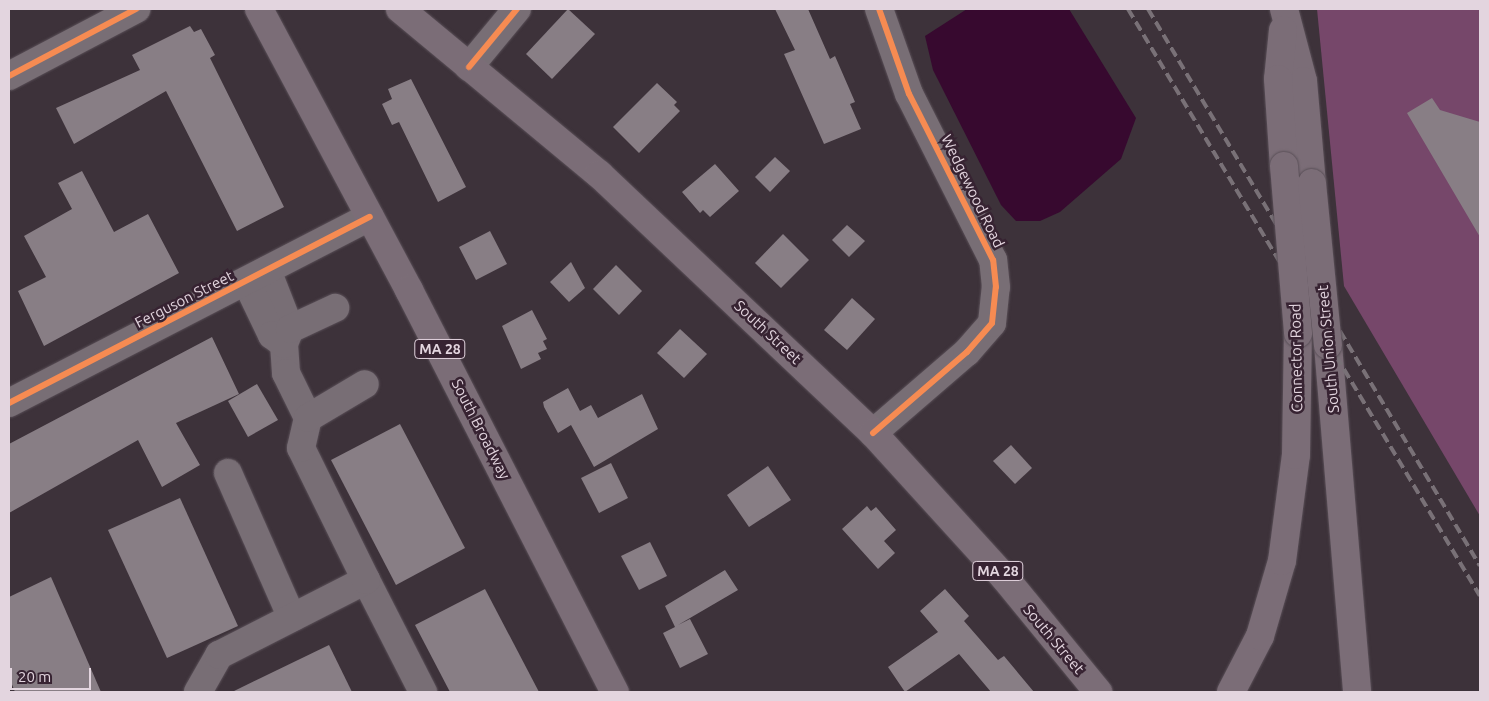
<!DOCTYPE html>
<style>
body{margin:0}
#map{position:relative;width:1489px;height:701px;overflow:hidden;background:#3d323a;font-family:Ubuntu,sans-serif}
div>[style]{position:absolute}
.green>*{inset:0;background:#76476a}
.water>*{inset:0;background:#37092f}
.building>*{inset:0;background:#887e85}
.roads{filter:drop-shadow(0 0 1px #594f57) drop-shadow(0 0 1px #594f57)}
.minor>*{height:28px;margin:-14px;padding:0 14px;transform-origin:14px;border-radius:14px;background:#786e75}
.major>*{height:28px;margin:-14px;padding:0 14px;transform-origin:14px;border-radius:14px;background:#7b6d77}
.rail>*{height:4px;margin-top:-2px;transform-origin:0;background:repeating-linear-gradient(90deg,#797177 0 10px,transparent 0 15px)}
.bridges{filter:drop-shadow(0 0 1px #594f57) drop-shadow(0 0 1px #594f57)}
.major-bridge>*{height:28px;margin:-14px;padding:0 14px;transform-origin:14px;border-radius:14px;background:#7b6d77}
.cycleway>*{height:6px;margin:-3px;padding:0 3px;transform-origin:3px;border-radius:3px;background:#f68b52}
span{translate:-50% -50%;white-space:nowrap;text-align:center;line-height:1.15;-webkit-text-stroke:5px #372332;paint-order:stroke}
.shield-label span{padding:1px 4px;background:#372332;border:1px solid;border-radius:4px;-webkit-text-stroke-width:0}
.shield-label{font-size:14px;color:#e3d5df;font-weight:700}
.street-label{font-size:15px;color:#e3d5df}
.frame{position:absolute;inset:0;border:10px solid #e3d5df;pointer-events:none}
.scale{position:absolute;left:10px;top:668px;width:81px;height:22px;box-sizing:border-box;border:2px solid #e3d5df;border-top:0;padding-left:6px;font-size:15px;line-height:18px;white-space:nowrap;color:#e3d5df;-webkit-text-stroke:4px #372332;paint-order:stroke}
</style>
<div id="map">
<div class="green">
<i style="clip-path:polygon(1317px 9px,1480px 9px,1480px 516px,1344px 286px)"></i>
</div>
<div class="water">
<i style="clip-path:polygon(967px 9px,1069px 9px,1136px 118px,1121px 159px,1060px 212px,1040px 221px,1016px 221px,1001px 205px,933px 70px,925px 36px)"></i>
</div>
<div class="building">
<i style="clip-path:polygon(568px 9px,595px 34px,552px 79px,526px 54px)"></i>
<i style="clip-path:polygon(775px 9px,808px 9px,830px 59px,835px 56px,855px 102px,850px 104px,861px 129px,824px 144px,784px 54px,795px 50px)"></i>
<i style="clip-path:polygon(190px 26px,194px 32px,201px 29px,215px 55px,210px 58px,284px 207px,237px 231px,166px 91px,74px 144px,56px 108px,140px 70px,132px 55px)"></i>
<i style="clip-path:polygon(411px 79px,466px 187px,438px 202px,399px 122px,392px 125px,382px 104px,392px 99px,388px 89px)"></i>
<i style="clip-path:polygon(657px 83px,677px 102px,674px 105px,680px 111px,639px 153px,613px 127px)"></i>
<i style="clip-path:polygon(1432px 98px,1440px 110px,1480px 122px,1480px 237px,1407px 113px)"></i>
<i style="clip-path:polygon(775px 157px,790px 171px,770px 192px,755px 177px)"></i>
<i style="clip-path:polygon(715px 164px,739px 191px,710px 217px,703px 210px,700px 213px,682px 192px)"></i>
<i style="clip-path:polygon(82px 171px,114px 232px,148px 214px,179px 273px,44px 346px,18px 291px,46px 277px,24px 236px,72px 209px,58px 183px)"></i>
<i style="clip-path:polygon(847px 225px,865px 241px,849px 257px,832px 240px)"></i>
<i style="clip-path:polygon(490px 231px,507px 264px,476px 280px,459px 247px)"></i>
<i style="clip-path:polygon(783px 234px,809px 260px,781px 288px,755px 263px)"></i>
<i style="clip-path:polygon(571px 262px,585px 288px,569px 302px,550px 282px)"></i>
<i style="clip-path:polygon(616px 265px,642px 291px,619px 315px,593px 289px)"></i>
<i style="clip-path:polygon(852px 298px,875px 319px,847px 350px,824px 330px)"></i>
<i style="clip-path:polygon(532px 310px,547px 339px,543px 341px,547px 349px,538px 353px,541px 359px,521px 369px,502px 326px)"></i>
<i style="clip-path:polygon(680px 329px,707px 354px,684px 378px,657px 353px)"></i>
<i style="clip-path:polygon(212px 337px,239px 394px,176px 423px,200px 465px,162px 487px,138px 440px,9px 513px,9px 444px)"></i>
<i style="clip-path:polygon(257px 384px,278px 420px,248px 437px,228px 401px)"></i>
<i style="clip-path:polygon(568px 388px,580px 411px,591px 405px,598px 418px,642px 394px,658px 429px,594px 467px,571px 425px,558px 433px,544px 407px,543px 402px)"></i>
<i style="clip-path:polygon(400px 424px,465px 548px,396px 585px,331px 460px)"></i>
<i style="clip-path:polygon(1011px 445px,1032px 468px,1015px 484px,993px 461px)"></i>
<i style="clip-path:polygon(611px 463px,628px 498px,599px 513px,581px 478px)"></i>
<i style="clip-path:polygon(768px 466px,791px 500px,749px 527px,727px 495px)"></i>
<i style="clip-path:polygon(180px 498px,238px 626px,167px 658px,108px 530px)"></i>
<i style="clip-path:polygon(867px 506px,871px 511px,876px 507px,896px 530px,884px 541px,895px 553px,878px 569px,842px 529px)"></i>
<i style="clip-path:polygon(650px 542px,667px 576px,639px 590px,621px 556px)"></i>
<i style="clip-path:polygon(725px 570px,738px 590px,678px 625px,690px 619px,708px 654px,680px 668px,663px 633px,675px 627px,665px 606px)"></i>
<i style="clip-path:polygon(51px 577px,101px 692px,15px 692px,9px 677px,9px 597px)"></i>
<i style="clip-path:polygon(485px 589px,539px 692px,450px 692px,415px 625px)"></i>
<i style="clip-path:polygon(945px 589px,969px 616px,964px 621px,998px 660px,1004px 656px,1034px 692px,991px 692px,959px 654px,905px 692px,888px 667px,938px 632px,920px 611px)"></i>
<i style="clip-path:polygon(329px 645px,352px 692px,232px 692px)"></i>
</div>
<div class="roads">
<div class="minor">
<i style="left:469px;top:67px;width:75px;rotate:-50.4deg"></i>
<i style="left:9px;top:76px;width:144px;rotate:-27.8deg"></i>
<i style="left:267px;top:270px;width:63px;rotate:68.7deg"></i>
<i style="left:290px;top:329px;width:16px;rotate:112deg"></i>
<i style="left:284px;top:344px;width:29px;rotate:86deg"></i>
<i style="left:286px;top:373px;width:50px;rotate:63.9deg"></i>
<i style="left:246px;top:281px;width:60px;rotate:64.3deg"></i>
<i style="left:272px;top:335px;width:15px;rotate:37deg"></i>
<i style="left:290px;top:329px;width:50px;rotate:-25deg"></i>
<i style="left:9px;top:403px;width:406px;rotate:-27.3deg"></i>
<i style="left:873px;top:433px;width:124px;rotate:-40.8deg"></i>
<i style="left:967px;top:352px;width:38px;rotate:-49deg"></i>
<i style="left:992px;top:323px;width:36px;rotate:-84deg"></i>
<i style="left:996px;top:287px;width:27px;rotate:-96deg"></i>
<i style="left:993px;top:260px;width:186px;rotate:-116.8deg"></i>
<i style="left:909px;top:94px;width:90px;rotate:-109.4deg"></i>
<i style="left:228px;top:473px;width:158px;rotate:66.2deg"></i>
<i style="left:366px;top:580px;width:126px;rotate:63deg"></i>
<i style="left:198px;top:692px;width:43px;rotate:-60.4deg"></i>
<i style="left:219px;top:655px;width:165px;rotate:-27deg"></i>
<i style="left:366px;top:580px;width:147px;rotate:-116.2deg"></i>
<i style="left:301px;top:448px;width:31px;rotate:-77deg"></i>
<i style="left:308px;top:418px;width:66px;rotate:-30.8deg"></i>
</div>
<div class="major">
<i style="left:259px;top:9px;width:319px;rotate:61.9deg"></i>
<i style="left:409px;top:290px;width:452px;rotate:62.9deg"></i>
<i style="left:400px;top:9px;width:259px;rotate:39.7deg"></i>
<i style="left:599px;top:174px;width:377px;rotate:43.4deg"></i>
<i style="left:873px;top:433px;width:195px;rotate:47.7deg"></i>
<i style="left:1004px;top:577px;width:149px;rotate:50.7deg"></i>
<i style="left:1284px;top:9px;width:74px;rotate:75.2deg"></i>
<i style="left:1303px;top:81px;width:102px;rotate:85deg"></i>
<i style="left:1283px;top:30px;width:49px;rotate:95.8deg"></i>
<i style="left:1278px;top:79px;width:87px;rotate:86.1deg"></i>
<i style="left:1328px;top:345px;width:348px;rotate:85.2deg"></i>
<i style="left:1231px;top:692px;width:63px;rotate:-62.6deg"></i>
<i style="left:1260px;top:636px;width:78px;rotate:-73.7deg"></i>
<i style="left:1282px;top:561px;width:107px;rotate:-82.5deg"></i>
<i style="left:1296px;top:455px;width:122px;rotate:-89.1deg"></i>
</div>
</div>
<div class="rail">
<i style="left:1128px;top:9px;width:684px;rotate:59.05deg"></i>
<i style="left:1148px;top:9px;width:648px;rotate:59.2deg"></i>
</div>
<div class="bridges">
<div class="major-bridge">
<i style="left:1284px;top:166px;width:168px;rotate:85.2deg"></i>
<i style="left:1312px;top:183px;width:163px;rotate:84.4deg"></i>
</div>
</div>
<div class="cycleway">
<i style="left:469px;top:67px;width:75px;rotate:-50.4deg"></i>
<i style="left:9px;top:76px;width:144px;rotate:-27.8deg"></i>
<i style="left:9px;top:403px;width:406px;rotate:-27.3deg"></i>
<i style="left:873px;top:433px;width:124px;rotate:-40.8deg"></i>
<i style="left:967px;top:352px;width:38px;rotate:-49deg"></i>
<i style="left:992px;top:323px;width:36px;rotate:-84deg"></i>
<i style="left:996px;top:287px;width:27px;rotate:-96deg"></i>
<i style="left:993px;top:260px;width:186px;rotate:-116.8deg"></i>
<i style="left:909px;top:94px;width:90px;rotate:-109.4deg"></i>
</div>
<div class="shield-label">
<span style="left:440px;top:349px">MA 28</span>
<span style="left:998px;top:571px">MA 28</span>
</div>
<div class="street-label">
<span style="left:973px;top:191px;rotate:64deg">Wedgewood Road</span>
<span style="left:184px;top:299px;rotate:-27deg">Ferguson Street</span>
<span style="left:768px;top:332px;rotate:43deg">South Street</span>
<span style="left:1328px;top:349px;rotate:-95deg">South Union Street</span>
<span style="left:1296px;top:358px;rotate:-91deg">Connector Road</span>
<span style="left:481px;top:429px;rotate:63deg">South Broadway</span>
<span style="left:1054px;top:639px;rotate:50deg">South Street</span>
</div>
<div class="frame"></div>
<div class="scale">20 m</div>
</div>
